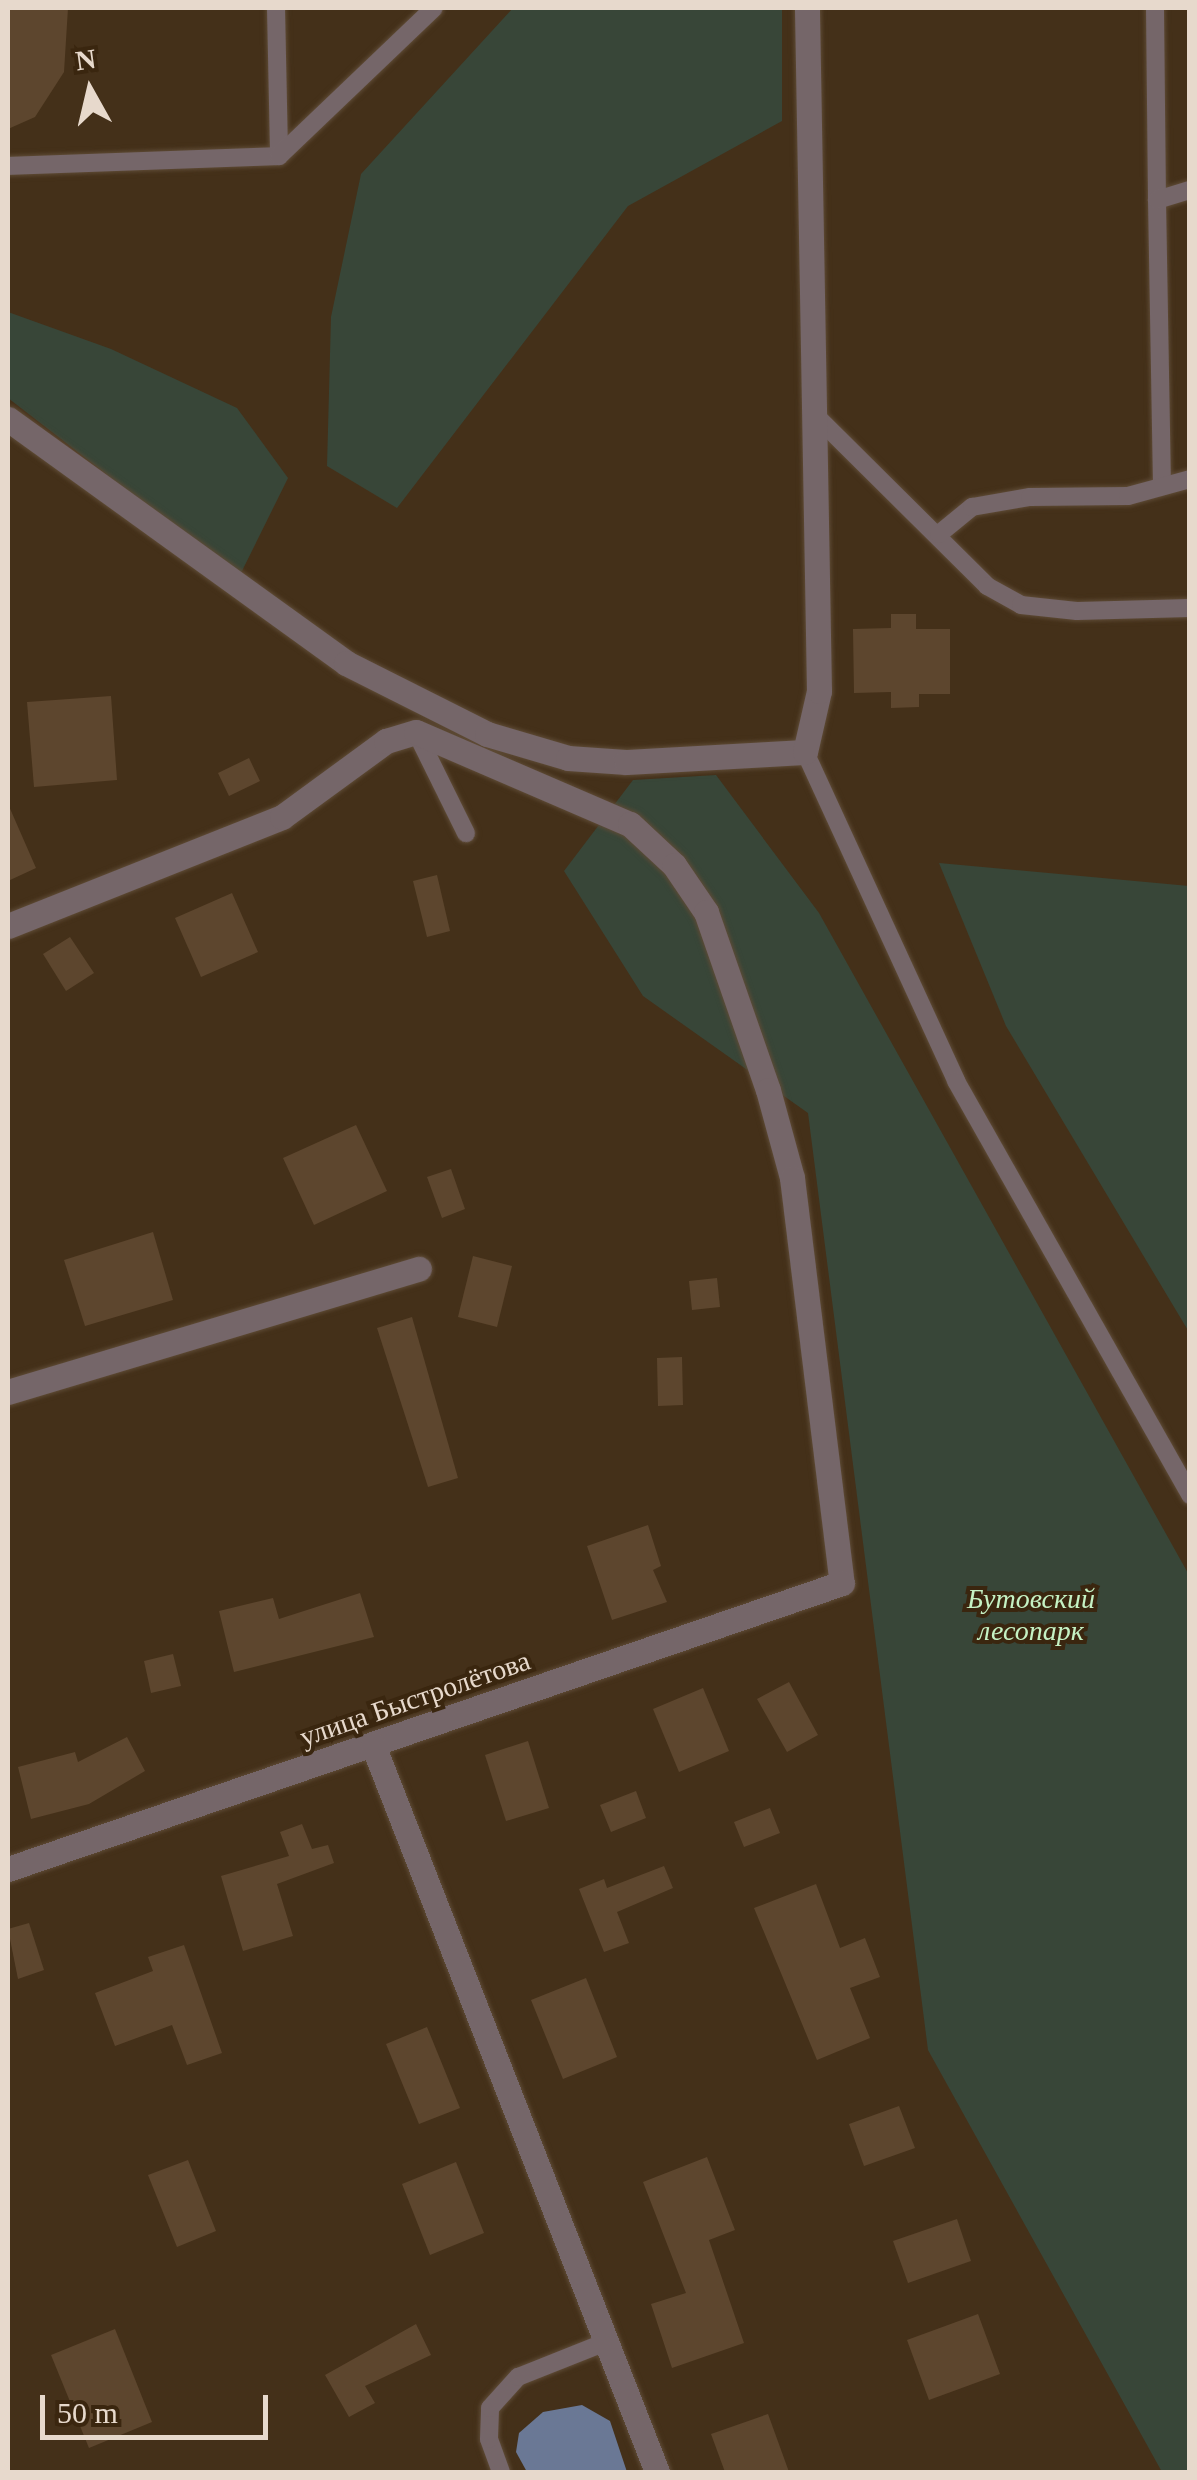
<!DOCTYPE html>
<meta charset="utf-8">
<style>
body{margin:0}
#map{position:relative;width:1197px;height:2480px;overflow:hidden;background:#443019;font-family:"Times New Roman",serif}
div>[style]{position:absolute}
.green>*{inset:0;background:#384638}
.water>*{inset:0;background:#6a7895}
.building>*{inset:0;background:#5d462e}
.roads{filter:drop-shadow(0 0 2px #5e4b36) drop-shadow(0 0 2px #5e4b36)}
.service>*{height:18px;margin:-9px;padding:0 9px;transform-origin:9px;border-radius:9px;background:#756669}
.minor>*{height:25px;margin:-12.5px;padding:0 12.5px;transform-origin:12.5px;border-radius:12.5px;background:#756669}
span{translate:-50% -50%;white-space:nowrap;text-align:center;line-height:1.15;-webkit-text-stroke:8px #3a260f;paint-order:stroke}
.park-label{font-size:28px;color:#c5f2c4;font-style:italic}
.street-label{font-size:28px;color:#e7d9cc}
.frame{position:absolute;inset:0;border:10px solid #e7d9cc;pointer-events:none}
.north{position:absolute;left:40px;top:40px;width:100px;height:100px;-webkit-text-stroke:8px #3a260f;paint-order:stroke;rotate:352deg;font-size:28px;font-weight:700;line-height:40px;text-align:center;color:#e7d9cc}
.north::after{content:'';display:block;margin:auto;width:35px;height:45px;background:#e7d9cc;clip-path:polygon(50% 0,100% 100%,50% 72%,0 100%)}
.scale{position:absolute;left:40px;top:2395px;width:228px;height:45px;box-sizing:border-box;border:5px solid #e7d9cc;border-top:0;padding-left:12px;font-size:30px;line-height:35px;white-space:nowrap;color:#e7d9cc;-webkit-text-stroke:8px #3a260f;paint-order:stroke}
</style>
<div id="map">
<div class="green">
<i style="clip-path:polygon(513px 8px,782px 8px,782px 121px,628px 206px,397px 508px,327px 466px,331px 317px,361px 174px)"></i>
<i style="clip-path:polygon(8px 312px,111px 349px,237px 408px,288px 478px,239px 577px,8px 398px)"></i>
<i style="clip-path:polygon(716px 775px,819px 913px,1189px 1575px,1189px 2472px,1162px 2472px,928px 2050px,808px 1113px,643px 996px,564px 871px,633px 780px)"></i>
<i style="clip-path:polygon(939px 863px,1189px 886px,1189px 1332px,1006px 1026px)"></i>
</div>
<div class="water">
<i style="clip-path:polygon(582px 2405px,610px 2421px,627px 2472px,527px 2472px,516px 2452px,519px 2433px,543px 2412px)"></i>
</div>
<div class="building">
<i style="clip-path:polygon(8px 8px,68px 8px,64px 72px,35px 117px,8px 129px)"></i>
<i style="clip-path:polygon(891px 614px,916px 614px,916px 629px,950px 629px,950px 694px,919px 694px,919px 707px,891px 708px,891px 692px,854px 693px,853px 629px,891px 628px)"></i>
<i style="clip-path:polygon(111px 696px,117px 780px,34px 787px,27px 702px)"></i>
<i style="clip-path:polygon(249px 758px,260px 781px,229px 796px,218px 773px)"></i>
<i style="clip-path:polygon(8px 804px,36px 868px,8px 881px)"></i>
<i style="clip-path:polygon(437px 875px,450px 931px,427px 937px,413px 881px)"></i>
<i style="clip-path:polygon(232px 893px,258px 952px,201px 977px,175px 918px)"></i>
<i style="clip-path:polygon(70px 937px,94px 973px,66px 991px,43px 954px)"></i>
<i style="clip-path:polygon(356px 1125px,387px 1191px,314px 1225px,283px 1158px)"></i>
<i style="clip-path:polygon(451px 1169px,465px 1209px,442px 1218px,427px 1177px)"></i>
<i style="clip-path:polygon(153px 1232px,173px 1300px,85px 1326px,64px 1260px)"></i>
<i style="clip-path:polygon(473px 1256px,512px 1266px,497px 1327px,458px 1317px)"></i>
<i style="clip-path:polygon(717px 1278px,720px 1307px,692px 1310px,689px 1281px)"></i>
<i style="clip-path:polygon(412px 1317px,458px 1478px,428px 1487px,377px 1328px)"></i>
<i style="clip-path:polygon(682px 1357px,683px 1405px,658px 1406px,657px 1358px)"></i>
<i style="clip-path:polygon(648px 1525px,661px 1566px,653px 1570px,667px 1602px,612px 1620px,587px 1546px)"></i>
<i style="clip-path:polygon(360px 1593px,374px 1637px,234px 1672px,219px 1611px,273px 1598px,279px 1619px)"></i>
<i style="clip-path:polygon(173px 1654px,181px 1686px,151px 1693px,144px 1661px)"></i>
<i style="clip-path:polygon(789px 1682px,818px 1735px,787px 1752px,757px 1699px)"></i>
<i style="clip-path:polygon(703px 1688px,729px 1751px,679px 1772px,653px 1709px)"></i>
<i style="clip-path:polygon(127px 1737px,145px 1771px,89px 1804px,31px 1819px,18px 1767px,75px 1752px,78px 1762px)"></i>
<i style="clip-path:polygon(528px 1741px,549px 1808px,506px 1821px,485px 1755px)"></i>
<i style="clip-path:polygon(636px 1791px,646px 1818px,611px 1832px,600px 1805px)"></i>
<i style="clip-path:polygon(770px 1808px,780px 1833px,744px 1847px,734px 1822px)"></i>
<i style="clip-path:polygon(302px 1824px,312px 1849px,328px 1845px,334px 1863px,277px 1884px,293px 1936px,243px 1951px,221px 1876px,289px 1856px,280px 1832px)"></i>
<i style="clip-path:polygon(664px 1866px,673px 1888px,617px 1912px,629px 1943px,604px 1952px,579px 1889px,604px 1879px,607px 1888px)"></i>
<i style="clip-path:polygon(816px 1884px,840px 1948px,865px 1938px,880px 1977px,850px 1988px,870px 2038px,817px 2060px,754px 1908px)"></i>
<i style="clip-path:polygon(29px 1923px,44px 1970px,18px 1979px,8px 1929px)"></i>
<i style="clip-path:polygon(184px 1945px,222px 2053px,187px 2065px,172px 2025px,115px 2046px,95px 1993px,153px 1971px,148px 1957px)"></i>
<i style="clip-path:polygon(586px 1978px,617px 2057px,563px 2079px,531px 2000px)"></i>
<i style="clip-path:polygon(427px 2027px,460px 2108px,419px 2124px,386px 2044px)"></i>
<i style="clip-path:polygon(899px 2106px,915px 2148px,864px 2166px,849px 2124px)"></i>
<i style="clip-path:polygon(707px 2157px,735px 2230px,709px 2240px,744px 2343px,672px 2368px,651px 2304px,686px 2293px,643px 2182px)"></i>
<i style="clip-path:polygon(188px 2160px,216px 2231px,177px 2247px,148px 2175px)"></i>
<i style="clip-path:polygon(456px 2162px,484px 2233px,430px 2255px,402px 2184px)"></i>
<i style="clip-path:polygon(957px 2219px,971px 2261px,908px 2283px,893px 2241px)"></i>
<i style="clip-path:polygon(978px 2314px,1000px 2374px,929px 2400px,907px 2340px)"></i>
<i style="clip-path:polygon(416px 2324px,431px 2355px,365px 2386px,375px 2403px,349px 2417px,325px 2375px)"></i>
<i style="clip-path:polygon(115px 2329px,152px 2422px,89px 2448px,51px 2355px)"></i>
<i style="clip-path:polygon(768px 2414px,789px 2472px,725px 2472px,711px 2434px)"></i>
</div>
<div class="roads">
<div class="service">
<i style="left:276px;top:8px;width:148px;rotate:88.8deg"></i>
<i style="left:1155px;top:8px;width:192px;rotate:89.4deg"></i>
<i style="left:8px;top:166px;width:271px;rotate:-2.1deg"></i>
<i style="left:279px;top:156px;width:214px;rotate:-43.7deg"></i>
<i style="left:815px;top:415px;width:243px;rotate:44.8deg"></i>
<i style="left:987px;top:586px;width:39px;rotate:29deg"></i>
<i style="left:1021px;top:605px;width:56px;rotate:6.1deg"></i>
<i style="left:1077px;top:611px;width:113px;rotate:-1.5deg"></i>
<i style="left:1162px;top:486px;width:286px;rotate:-91deg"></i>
<i style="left:1157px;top:200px;width:34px;rotate:-17deg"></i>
<i style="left:939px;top:534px;width:43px;rotate:-39.3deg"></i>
<i style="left:972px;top:507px;width:59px;rotate:-9.8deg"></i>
<i style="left:1030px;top:497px;width:98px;rotate:-0.6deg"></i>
<i style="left:1128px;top:496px;width:64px;rotate:-15.3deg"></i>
<i style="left:416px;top:732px;width:113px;rotate:63.7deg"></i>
<i style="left:805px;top:752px;width:362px;rotate:65.3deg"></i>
<i style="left:956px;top:1081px;width:476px;rotate:60.5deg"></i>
<i style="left:501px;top:2472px;width:35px;rotate:-110deg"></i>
<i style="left:489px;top:2439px;width:31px;rotate:-88deg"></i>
<i style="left:490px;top:2408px;width:42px;rotate:-47.9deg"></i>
<i style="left:518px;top:2377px;width:95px;rotate:-21.7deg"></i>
</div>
<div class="minor">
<i style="left:8px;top:419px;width:417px;rotate:35.8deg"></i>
<i style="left:346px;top:663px;width:158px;rotate:26.7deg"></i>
<i style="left:487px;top:734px;width:84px;rotate:16.5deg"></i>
<i style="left:568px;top:758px;width:58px;rotate:3.9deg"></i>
<i style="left:626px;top:762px;width:179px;rotate:-3.2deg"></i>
<i style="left:805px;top:752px;width:63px;rotate:-77.1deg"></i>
<i style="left:819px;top:691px;width:683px;rotate:-91.01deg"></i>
<i style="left:8px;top:926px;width:295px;rotate:-21.7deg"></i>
<i style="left:282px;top:817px;width:129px;rotate:-36.2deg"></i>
<i style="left:386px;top:741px;width:31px;rotate:-17deg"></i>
<i style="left:416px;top:732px;width:233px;rotate:23.3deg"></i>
<i style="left:630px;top:824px;width:60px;rotate:43deg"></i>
<i style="left:674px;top:865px;width:57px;rotate:55.8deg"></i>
<i style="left:706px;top:912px;width:188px;rotate:70.8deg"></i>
<i style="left:768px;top:1090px;width:91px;rotate:74.7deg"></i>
<i style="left:792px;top:1178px;width:408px;rotate:83deg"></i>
<i style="left:842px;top:1583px;width:882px;rotate:161.07deg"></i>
<i style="left:8px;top:1392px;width:429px;rotate:-16.7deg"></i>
<i style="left:373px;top:1745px;width:781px;rotate:68.66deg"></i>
</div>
</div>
<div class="park-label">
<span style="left:1031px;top:1615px">Бутовский<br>лесопарк</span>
</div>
<div class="street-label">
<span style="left:415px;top:1699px;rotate:-19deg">улица Быстролётова</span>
</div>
<div class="frame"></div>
<div class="north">N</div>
<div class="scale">50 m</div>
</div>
